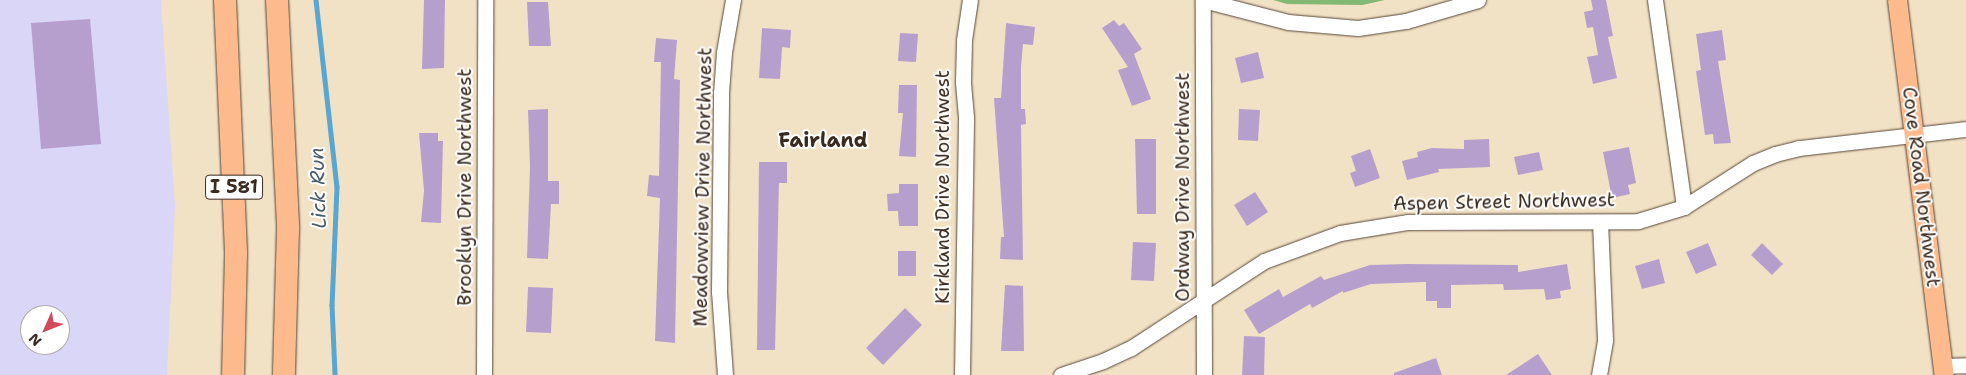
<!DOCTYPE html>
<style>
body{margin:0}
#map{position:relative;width:1966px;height:375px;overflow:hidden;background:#f2e2c5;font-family:"Shantell Sans",sans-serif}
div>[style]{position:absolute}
.built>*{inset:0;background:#dad6f7}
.forest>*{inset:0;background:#83b874}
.stream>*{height:4.5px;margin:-2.25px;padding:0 2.25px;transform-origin:2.25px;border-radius:2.25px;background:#58a6d2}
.building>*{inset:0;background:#b79fcd}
.roads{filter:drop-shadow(0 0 1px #564637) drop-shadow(0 0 1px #564637)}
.minor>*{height:15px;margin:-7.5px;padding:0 7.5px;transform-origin:7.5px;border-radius:7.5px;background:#fff}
.major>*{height:19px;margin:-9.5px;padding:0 9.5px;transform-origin:9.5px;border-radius:9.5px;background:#fcba8d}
.highway>*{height:22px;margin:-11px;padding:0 11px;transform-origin:11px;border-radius:11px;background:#fcba8d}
span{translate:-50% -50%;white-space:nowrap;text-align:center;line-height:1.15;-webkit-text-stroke:4px #fff;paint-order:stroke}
.shield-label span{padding:1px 4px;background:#fff;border:1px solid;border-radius:4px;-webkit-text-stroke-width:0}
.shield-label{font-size:18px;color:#3b2a1e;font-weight:700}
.street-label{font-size:19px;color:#3b2a1e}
.neighbourhood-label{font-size:20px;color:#3b2a1e;font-weight:700}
.water-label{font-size:20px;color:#475c66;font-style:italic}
.north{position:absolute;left:20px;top:305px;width:50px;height:50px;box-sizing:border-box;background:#fff;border:1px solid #b1aaa5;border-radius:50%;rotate:226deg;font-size:14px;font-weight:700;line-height:20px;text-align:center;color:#3b2a1e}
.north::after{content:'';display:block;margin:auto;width:18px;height:22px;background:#d1495b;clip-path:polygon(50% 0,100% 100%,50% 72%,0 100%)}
</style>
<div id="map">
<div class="built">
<i style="clip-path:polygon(evenodd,0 0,161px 0,175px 206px,167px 375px,0 375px,0 0,30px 315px,60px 315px,60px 345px,30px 345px,30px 315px)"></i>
</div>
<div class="forest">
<i style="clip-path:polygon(1273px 0,1385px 0,1362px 5px,1287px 4px)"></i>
</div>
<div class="stream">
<i style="left:316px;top:0;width:188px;rotate:83.6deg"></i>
<i style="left:337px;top:187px;width:118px;rotate:92.4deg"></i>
<i style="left:332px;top:305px;width:70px;rotate:87.5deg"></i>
</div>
<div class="building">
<i style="clip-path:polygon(424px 0,445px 0,444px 68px,422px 69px)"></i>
<i style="clip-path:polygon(1591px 0,1606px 0,1613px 36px,1608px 37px,1617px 78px,1593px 84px,1587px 57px,1598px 55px,1593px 27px,1587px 28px,1584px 12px,1593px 10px)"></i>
<i style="clip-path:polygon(527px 2px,548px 2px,551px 46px,529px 46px)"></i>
<i style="clip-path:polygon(90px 19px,101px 144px,41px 149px,31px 23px)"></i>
<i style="clip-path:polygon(1114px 20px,1119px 26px,1124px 23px,1142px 49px,1134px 54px,1151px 99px,1132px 106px,1118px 70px,1128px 67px,1102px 28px)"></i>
<i style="clip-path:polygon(1006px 23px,1035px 27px,1033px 45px,1023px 44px,1021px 67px,1021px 109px,1025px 109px,1026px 124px,1021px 125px,1023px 260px,1000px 259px,1001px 237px,1004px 237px,994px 98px,1001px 98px)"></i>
<i style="clip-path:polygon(762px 28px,791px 30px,790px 48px,782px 47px,780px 79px,759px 78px)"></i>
<i style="clip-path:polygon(1722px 30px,1726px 60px,1718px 61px,1731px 143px,1714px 144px,1713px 134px,1705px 135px,1696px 71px,1701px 70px,1696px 34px)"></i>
<i style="clip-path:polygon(900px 33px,918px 34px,916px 62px,898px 61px)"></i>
<i style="clip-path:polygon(656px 38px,677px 40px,674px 79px,680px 80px,675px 343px,655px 341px,660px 198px,647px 196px,649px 175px,659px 176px,661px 62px,654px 62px)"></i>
<i style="clip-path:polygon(1258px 52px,1264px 78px,1241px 83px,1235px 58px)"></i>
<i style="clip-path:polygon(899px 85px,917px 85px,916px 157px,899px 156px,903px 113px,898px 113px)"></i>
<i style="clip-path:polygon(548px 109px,548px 181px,559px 181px,559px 204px,551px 204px,548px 259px,527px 258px,530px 167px,528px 110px)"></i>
<i style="clip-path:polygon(1239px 109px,1260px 110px,1258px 141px,1238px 140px)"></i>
<i style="clip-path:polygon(419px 133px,438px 133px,438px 141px,443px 141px,441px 223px,421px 222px,424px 191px)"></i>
<i style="clip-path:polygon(1135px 139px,1156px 139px,1156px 214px,1137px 214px)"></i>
<i style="clip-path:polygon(1489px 139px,1490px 167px,1438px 169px,1439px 172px,1407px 180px,1402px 161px,1418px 157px,1417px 152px,1432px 148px,1464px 149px,1464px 140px)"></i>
<i style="clip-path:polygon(1629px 147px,1636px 183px,1628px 185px,1630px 194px,1612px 198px,1603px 152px)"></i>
<i style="clip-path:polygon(1370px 149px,1380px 178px,1355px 187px,1350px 173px,1356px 171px,1351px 156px)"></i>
<i style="clip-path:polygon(1539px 152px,1543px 170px,1518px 175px,1514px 157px)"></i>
<i style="clip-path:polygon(759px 162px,787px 162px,787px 183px,779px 183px,775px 350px,757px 350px)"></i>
<i style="clip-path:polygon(899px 184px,918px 184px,918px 226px,899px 226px,898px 211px,888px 211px,887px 194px,899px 193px)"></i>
<i style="clip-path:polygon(1255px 192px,1268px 212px,1247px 226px,1234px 205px)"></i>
<i style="clip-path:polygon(1133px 242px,1156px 243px,1154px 281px,1131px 280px)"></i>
<i style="clip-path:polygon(1708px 243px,1717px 265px,1696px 274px,1686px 252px)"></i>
<i style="clip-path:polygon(1762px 243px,1783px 264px,1772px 275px,1751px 255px)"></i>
<i style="clip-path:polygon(898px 251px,916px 251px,916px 276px,898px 276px)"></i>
<i style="clip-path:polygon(1659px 259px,1665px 283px,1642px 289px,1635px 266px)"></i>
<i style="clip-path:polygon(1406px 264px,1518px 265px,1518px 272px,1567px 264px,1571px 289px,1560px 291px,1561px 298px,1546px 300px,1544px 289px,1504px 290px,1503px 284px,1451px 285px,1451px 308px,1437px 308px,1437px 301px,1426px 301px,1426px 282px,1371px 284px,1343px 293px,1343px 291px,1312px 308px,1310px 304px,1259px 334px,1244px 310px,1279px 289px,1283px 297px,1321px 276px,1324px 280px,1370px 265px)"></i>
<i style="clip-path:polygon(1005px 285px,1023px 286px,1024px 351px,1001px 351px)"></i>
<i style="clip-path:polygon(528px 287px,553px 288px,551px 333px,526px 332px)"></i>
<i style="clip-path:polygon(905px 308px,922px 325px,883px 365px,866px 348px)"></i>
<i style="clip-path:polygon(1244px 336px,1265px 337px,1264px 375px,1242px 375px)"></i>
<i style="clip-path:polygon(1538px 354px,1552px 375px,1506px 375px)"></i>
<i style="clip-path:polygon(1436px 358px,1442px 375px,1394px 375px,1394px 373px)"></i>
</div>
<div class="roads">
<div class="minor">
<i style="left:1655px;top:0;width:209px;rotate:82deg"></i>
<i style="left:1943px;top:366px;width:23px;rotate:-2deg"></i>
<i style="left:484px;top:375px;width:375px;rotate:-89.8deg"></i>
<i style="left:725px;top:375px;width:83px;rotate:-94.1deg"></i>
<i style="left:719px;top:292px;width:199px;rotate:-89.4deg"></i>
<i style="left:721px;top:93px;width:41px;rotate:-85.8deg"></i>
<i style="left:724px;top:52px;width:53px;rotate:-80.2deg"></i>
<i style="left:962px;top:375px;width:258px;rotate:-89.1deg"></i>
<i style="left:966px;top:117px;width:35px;rotate:-95deg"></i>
<i style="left:963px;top:82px;width:42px;rotate:-88.6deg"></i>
<i style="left:964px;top:40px;width:40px;rotate:-81.5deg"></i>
<i style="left:1061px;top:375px;width:44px;rotate:-18.4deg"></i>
<i style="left:1103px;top:361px;width:31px;rotate:-25deg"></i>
<i style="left:1131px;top:348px;width:159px;rotate:-33.2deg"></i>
<i style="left:1264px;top:261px;width:81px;rotate:-20.2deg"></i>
<i style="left:1340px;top:233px;width:69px;rotate:-9.2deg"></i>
<i style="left:1408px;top:222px;width:230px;rotate:-0.2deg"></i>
<i style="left:1638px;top:221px;width:48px;rotate:-16.9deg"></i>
<i style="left:1684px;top:207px;width:82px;rotate:-32.5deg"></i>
<i style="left:1753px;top:163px;width:24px;rotate:-22deg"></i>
<i style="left:1775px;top:154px;width:25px;rotate:-14deg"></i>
<i style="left:1799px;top:148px;width:168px;rotate:-6.5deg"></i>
<i style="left:1204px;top:375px;width:375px;rotate:-90.2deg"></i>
<i style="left:1203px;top:0;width:88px;rotate:14.5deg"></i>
<i style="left:1288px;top:22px;width:70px;rotate:4.9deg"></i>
<i style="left:1358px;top:28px;width:49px;rotate:-8.3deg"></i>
<i style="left:1406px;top:21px;width:75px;rotate:-16.3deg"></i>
<i style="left:1599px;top:375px;width:36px;rotate:-80deg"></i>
<i style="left:1605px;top:340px;width:118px;rotate:-92.4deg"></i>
</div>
<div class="major">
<i style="left:1897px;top:0;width:378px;rotate:82.9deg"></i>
</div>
<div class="highway">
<i style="left:225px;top:0;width:254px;rotate:87.5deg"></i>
<i style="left:236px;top:254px;width:121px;rotate:91.4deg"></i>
<i style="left:277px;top:0;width:229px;rotate:87.2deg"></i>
<i style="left:288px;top:229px;width:146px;rotate:91.6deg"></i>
</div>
</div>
<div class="shield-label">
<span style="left:234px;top:187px">I 581</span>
</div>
<div class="street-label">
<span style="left:465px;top:187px;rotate:-90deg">Brooklyn Drive Northwest</span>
<span style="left:703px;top:187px;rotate:-89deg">Meadowview Drive Northwest</span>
<span style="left:943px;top:187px;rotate:-90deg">Kirkland Drive Northwest</span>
<span style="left:1183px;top:187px;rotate:-90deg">Ordway Drive Northwest</span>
<span style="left:1921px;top:187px;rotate:83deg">Cove Road Northwest</span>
<span style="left:1504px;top:202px;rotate:-1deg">Aspen Street Northwest</span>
</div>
<div class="neighbourhood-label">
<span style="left:823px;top:140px">Fairland</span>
</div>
<div class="water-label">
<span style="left:318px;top:188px;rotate:-92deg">Lick Run</span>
</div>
<div class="north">N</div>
</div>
